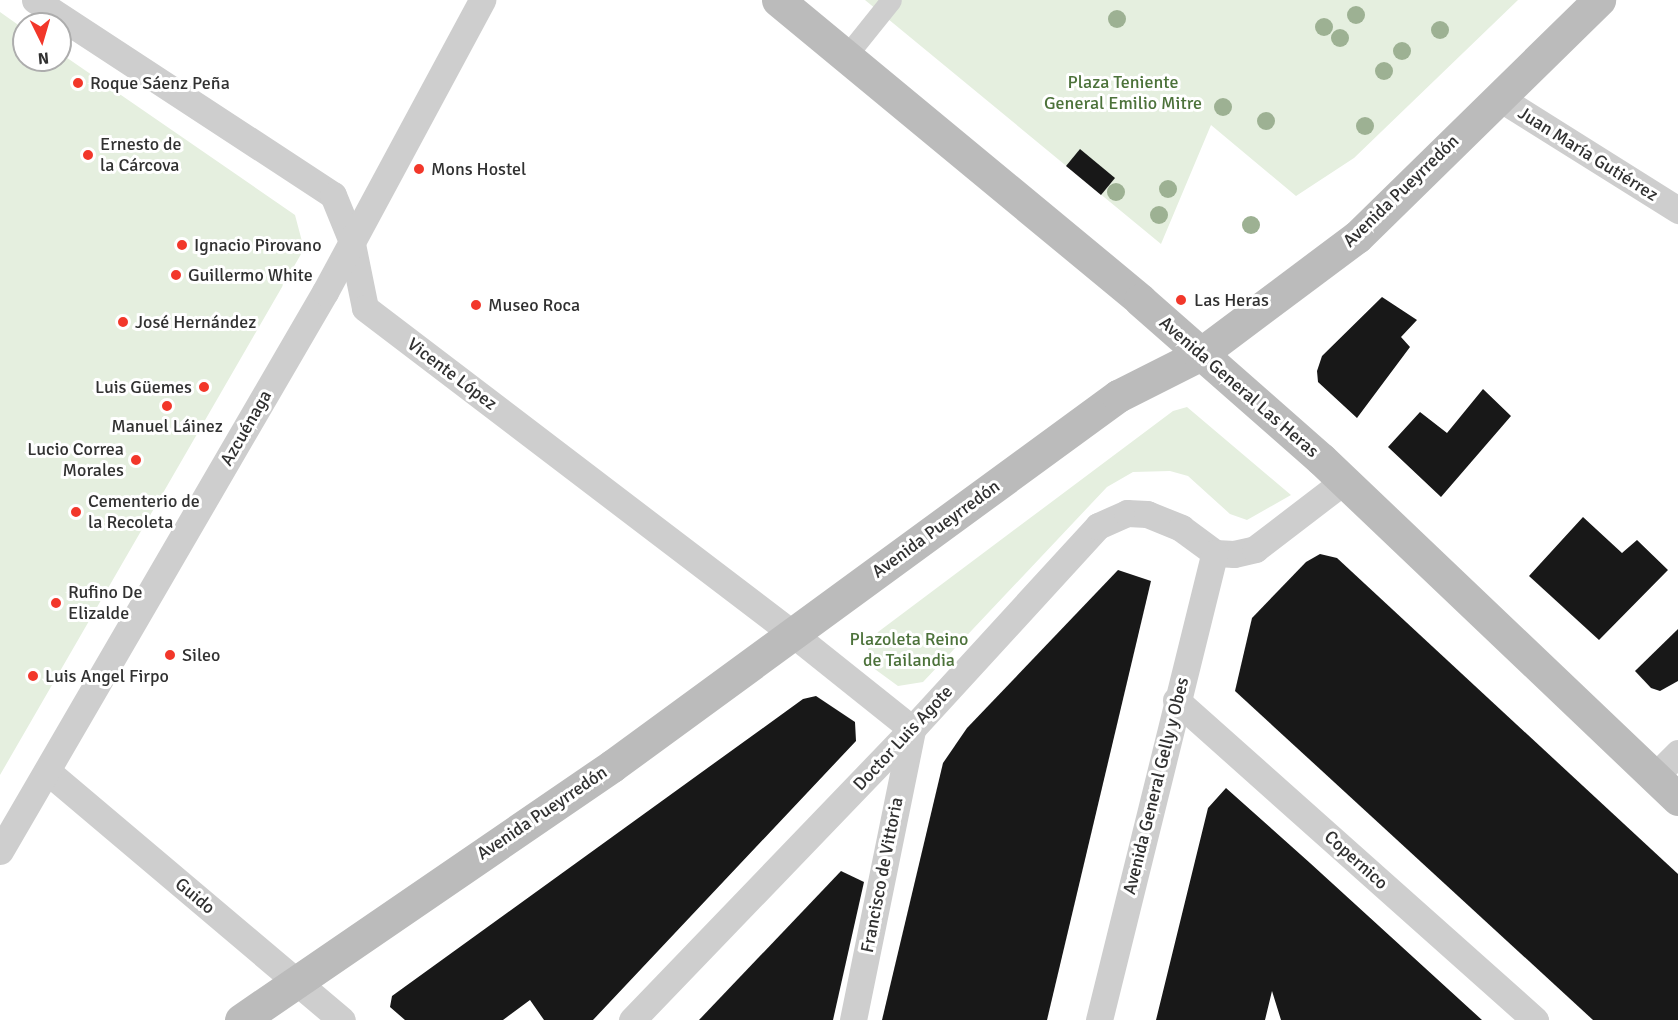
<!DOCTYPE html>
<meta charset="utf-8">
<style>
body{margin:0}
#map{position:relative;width:1678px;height:1020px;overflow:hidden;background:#fff;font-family:Signika,sans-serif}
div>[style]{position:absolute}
.green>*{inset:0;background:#e5efdf}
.building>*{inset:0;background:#181818}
.pedestrian>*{height:21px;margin:-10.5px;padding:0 10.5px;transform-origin:10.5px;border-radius:10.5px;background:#cecece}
.minor>*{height:27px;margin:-13.5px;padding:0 13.5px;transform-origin:13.5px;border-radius:13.5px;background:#cecece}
.secondary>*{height:33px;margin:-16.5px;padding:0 16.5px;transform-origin:16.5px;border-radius:16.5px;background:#bbb}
.trees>*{width:18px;height:18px;margin:-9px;border-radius:50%;background:#9db193}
.dots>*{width:16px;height:16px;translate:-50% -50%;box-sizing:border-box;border:3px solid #fff;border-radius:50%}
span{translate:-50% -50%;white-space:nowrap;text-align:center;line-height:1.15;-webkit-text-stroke:6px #fff;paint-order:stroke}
.poi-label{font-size:18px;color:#313131}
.left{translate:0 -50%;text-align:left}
.right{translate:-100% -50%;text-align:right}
.park-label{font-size:18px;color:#4c723a}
.street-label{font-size:18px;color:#313131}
.north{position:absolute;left:12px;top:12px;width:60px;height:60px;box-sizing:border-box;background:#fff;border:2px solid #adadad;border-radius:50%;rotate:175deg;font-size:16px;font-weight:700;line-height:24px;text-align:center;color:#313131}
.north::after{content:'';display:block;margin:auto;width:21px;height:27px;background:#f2372a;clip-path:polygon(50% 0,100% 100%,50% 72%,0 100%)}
</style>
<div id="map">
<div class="green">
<i style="clip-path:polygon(865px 0,1518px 0,1354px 158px,1296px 196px,1211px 125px,1161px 244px)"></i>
<i style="clip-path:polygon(0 12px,24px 29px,24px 60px,60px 60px,60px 53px,295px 215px,304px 249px,0 775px)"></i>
<i style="clip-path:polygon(1187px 407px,1291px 495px,1247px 520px,1230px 514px,1188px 476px,1170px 471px,1133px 472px,1107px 487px,923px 682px,898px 686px,872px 667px,868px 649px,878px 632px,1173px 411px)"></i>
</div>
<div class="building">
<i style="clip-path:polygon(1080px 149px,1115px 178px,1101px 195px,1066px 166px)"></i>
<i style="clip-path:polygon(1382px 297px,1417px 320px,1401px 337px,1410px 347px,1357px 418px,1318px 382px,1317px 371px,1322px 356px)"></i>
<i style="clip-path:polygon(1483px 389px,1511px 416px,1441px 497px,1388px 447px,1420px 412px,1447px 433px)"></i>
<i style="clip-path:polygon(1583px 517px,1622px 553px,1637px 540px,1668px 570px,1599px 640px,1529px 576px)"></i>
<i style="clip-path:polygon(1320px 554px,1337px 558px,1678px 874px,1678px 1020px,1593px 1020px,1235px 691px,1252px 618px,1306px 562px)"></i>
<i style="clip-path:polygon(1118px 570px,1151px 581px,1047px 1020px,882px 1020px,943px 763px,967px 728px)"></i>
<i style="clip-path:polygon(1678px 629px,1678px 681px,1660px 691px,1651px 688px,1635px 671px)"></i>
<i style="clip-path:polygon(816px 696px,855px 722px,856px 741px,593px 1020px,544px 1020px,530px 1000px,503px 1020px,405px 1020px,390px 1007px,392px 996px,803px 699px)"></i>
<i style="clip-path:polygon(1226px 788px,1310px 863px,1482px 1020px,1281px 1020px,1272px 991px,1265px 1020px,1156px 1020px,1208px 808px)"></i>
<i style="clip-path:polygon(841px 871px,864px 882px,833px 1020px,699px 1020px)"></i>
</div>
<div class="pedestrian">
<i style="left:847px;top:55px;width:70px;rotate:-51.3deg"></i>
</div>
<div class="minor">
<i style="left:35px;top:0;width:356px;rotate:33.2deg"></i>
<i style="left:333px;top:195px;width:48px;rotate:67.8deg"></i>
<i style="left:351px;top:239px;width:70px;rotate:78.5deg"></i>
<i style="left:365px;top:308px;width:538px;rotate:37.3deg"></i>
<i style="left:793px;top:634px;width:152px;rotate:38.6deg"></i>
<i style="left:1498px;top:97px;width:213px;rotate:32.1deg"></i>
<i style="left:1176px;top:700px;width:481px;rotate:41.7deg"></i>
<i style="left:47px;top:771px;width:386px;rotate:40.2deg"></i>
<i style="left:1654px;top:777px;width:34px;rotate:-45deg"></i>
<i style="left:0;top:851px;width:647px;rotate:-59.83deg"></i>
<i style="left:325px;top:292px;width:332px;rotate:-61.7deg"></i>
<i style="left:632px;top:1020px;width:404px;rotate:-46.1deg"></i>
<i style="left:912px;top:729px;width:275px;rotate:-47.5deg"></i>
<i style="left:1098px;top:526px;width:32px;rotate:-24deg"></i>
<i style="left:1127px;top:513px;width:20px;rotate:3deg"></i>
<i style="left:1147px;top:514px;width:37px;rotate:22deg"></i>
<i style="left:1181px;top:528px;width:42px;rotate:36.3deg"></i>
<i style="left:1215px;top:553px;width:19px;rotate:3deg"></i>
<i style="left:1234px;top:554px;width:22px;rotate:-13deg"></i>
<i style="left:1255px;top:549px;width:112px;rotate:-37.4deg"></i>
<i style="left:853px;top:1020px;width:297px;rotate:-78.5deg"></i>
<i style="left:1099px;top:1020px;width:481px;rotate:-76.1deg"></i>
</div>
<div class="secondary">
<i style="left:778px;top:0;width:470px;rotate:39.6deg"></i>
<i style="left:1140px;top:300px;width:241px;rotate:41.3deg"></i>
<i style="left:1321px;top:459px;width:493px;rotate:43.6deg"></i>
<i style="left:241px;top:1020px;width:450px;rotate:-34.4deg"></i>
<i style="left:612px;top:766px;width:627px;rotate:-36.18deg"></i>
<i style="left:1118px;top:396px;width:91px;rotate:-26.8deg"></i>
<i style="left:1199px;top:355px;width:197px;rotate:-36.8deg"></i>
<i style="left:1357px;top:237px;width:339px;rotate:-44.4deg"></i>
</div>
<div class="trees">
<i style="left:1356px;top:15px"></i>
<i style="left:1117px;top:19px"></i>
<i style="left:1324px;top:27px"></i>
<i style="left:1440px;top:30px"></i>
<i style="left:1340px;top:38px"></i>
<i style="left:1402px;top:51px"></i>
<i style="left:1384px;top:71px"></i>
<i style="left:1223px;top:107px"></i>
<i style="left:1266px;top:121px"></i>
<i style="left:1365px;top:126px"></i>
<i style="left:1168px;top:189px"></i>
<i style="left:1116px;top:192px"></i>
<i style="left:1159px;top:215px"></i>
<i style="left:1251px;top:225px"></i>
</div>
<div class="dots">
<i style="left:78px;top:83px;background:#f2372a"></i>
<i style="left:88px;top:155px;background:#f2372a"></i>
<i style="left:419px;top:169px;background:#f2372a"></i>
<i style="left:182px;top:245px;background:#f2372a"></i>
<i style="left:176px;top:275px;background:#f2372a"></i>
<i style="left:1181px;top:300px;background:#f2372a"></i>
<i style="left:476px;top:305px;background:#f2372a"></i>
<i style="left:123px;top:322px;background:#f2372a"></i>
<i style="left:204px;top:387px;background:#f2372a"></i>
<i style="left:167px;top:406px;background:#f2372a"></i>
<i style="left:136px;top:460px;background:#f2372a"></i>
<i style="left:76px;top:512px;background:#f2372a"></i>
<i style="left:56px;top:603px;background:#f2372a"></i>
<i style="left:170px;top:655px;background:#f2372a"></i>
<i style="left:33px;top:676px;background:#f2372a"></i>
</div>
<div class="poi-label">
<span class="left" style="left:90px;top:83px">Roque Sáenz Peña</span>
<span class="left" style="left:100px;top:155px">Ernesto de<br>la Cárcova</span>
<span class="left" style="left:431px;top:169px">Mons Hostel</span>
<span class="left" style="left:194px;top:245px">Ignacio Pirovano</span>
<span class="left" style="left:188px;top:275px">Guillermo White</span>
<span class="left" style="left:1194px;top:300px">Las Heras</span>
<span class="left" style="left:488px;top:305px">Museo Roca</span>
<span class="left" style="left:135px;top:322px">José Hernández</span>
<span class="right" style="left:192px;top:387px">Luis Güemes</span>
<span style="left:167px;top:426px">Manuel Láinez</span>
<span class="right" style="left:124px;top:460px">Lucio Correa<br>Morales</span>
<span class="left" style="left:88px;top:512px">Cementerio de<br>la Recoleta</span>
<span class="left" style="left:68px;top:603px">Rufino De<br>Elizalde</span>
<span class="left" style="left:182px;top:655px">Sileo</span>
<span class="left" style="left:45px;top:676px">Luis Angel Firpo</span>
</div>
<div class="park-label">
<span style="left:1123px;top:93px">Plaza Teniente<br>General Emilio Mitre</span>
<span style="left:909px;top:650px">Plazoleta Reino<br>de Tailandia</span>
</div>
<div class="street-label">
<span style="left:1588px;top:154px;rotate:32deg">Juan María Gutiérrez</span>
<span style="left:1401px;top:191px;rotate:-44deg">Avenida Pueyrredón</span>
<span style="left:452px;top:374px;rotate:37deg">Vicente López</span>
<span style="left:1239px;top:387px;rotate:41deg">Avenida General Las Heras</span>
<span style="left:246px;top:428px;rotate:-60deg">Azcuénaga</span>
<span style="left:936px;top:529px;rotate:-36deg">Avenida Pueyrredón</span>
<span style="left:903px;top:738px;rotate:-47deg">Doctor Luis Agote</span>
<span style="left:1156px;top:786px;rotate:-76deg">Avenida General Gelly y Obes</span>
<span style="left:542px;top:813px;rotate:-34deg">Avenida Pueyrredón</span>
<span style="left:1356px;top:860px;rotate:42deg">Copernico</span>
<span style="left:882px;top:875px;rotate:-79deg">Francisco de Vittoria</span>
<span style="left:195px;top:896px;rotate:40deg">Guido</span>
</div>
<div class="north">N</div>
</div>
